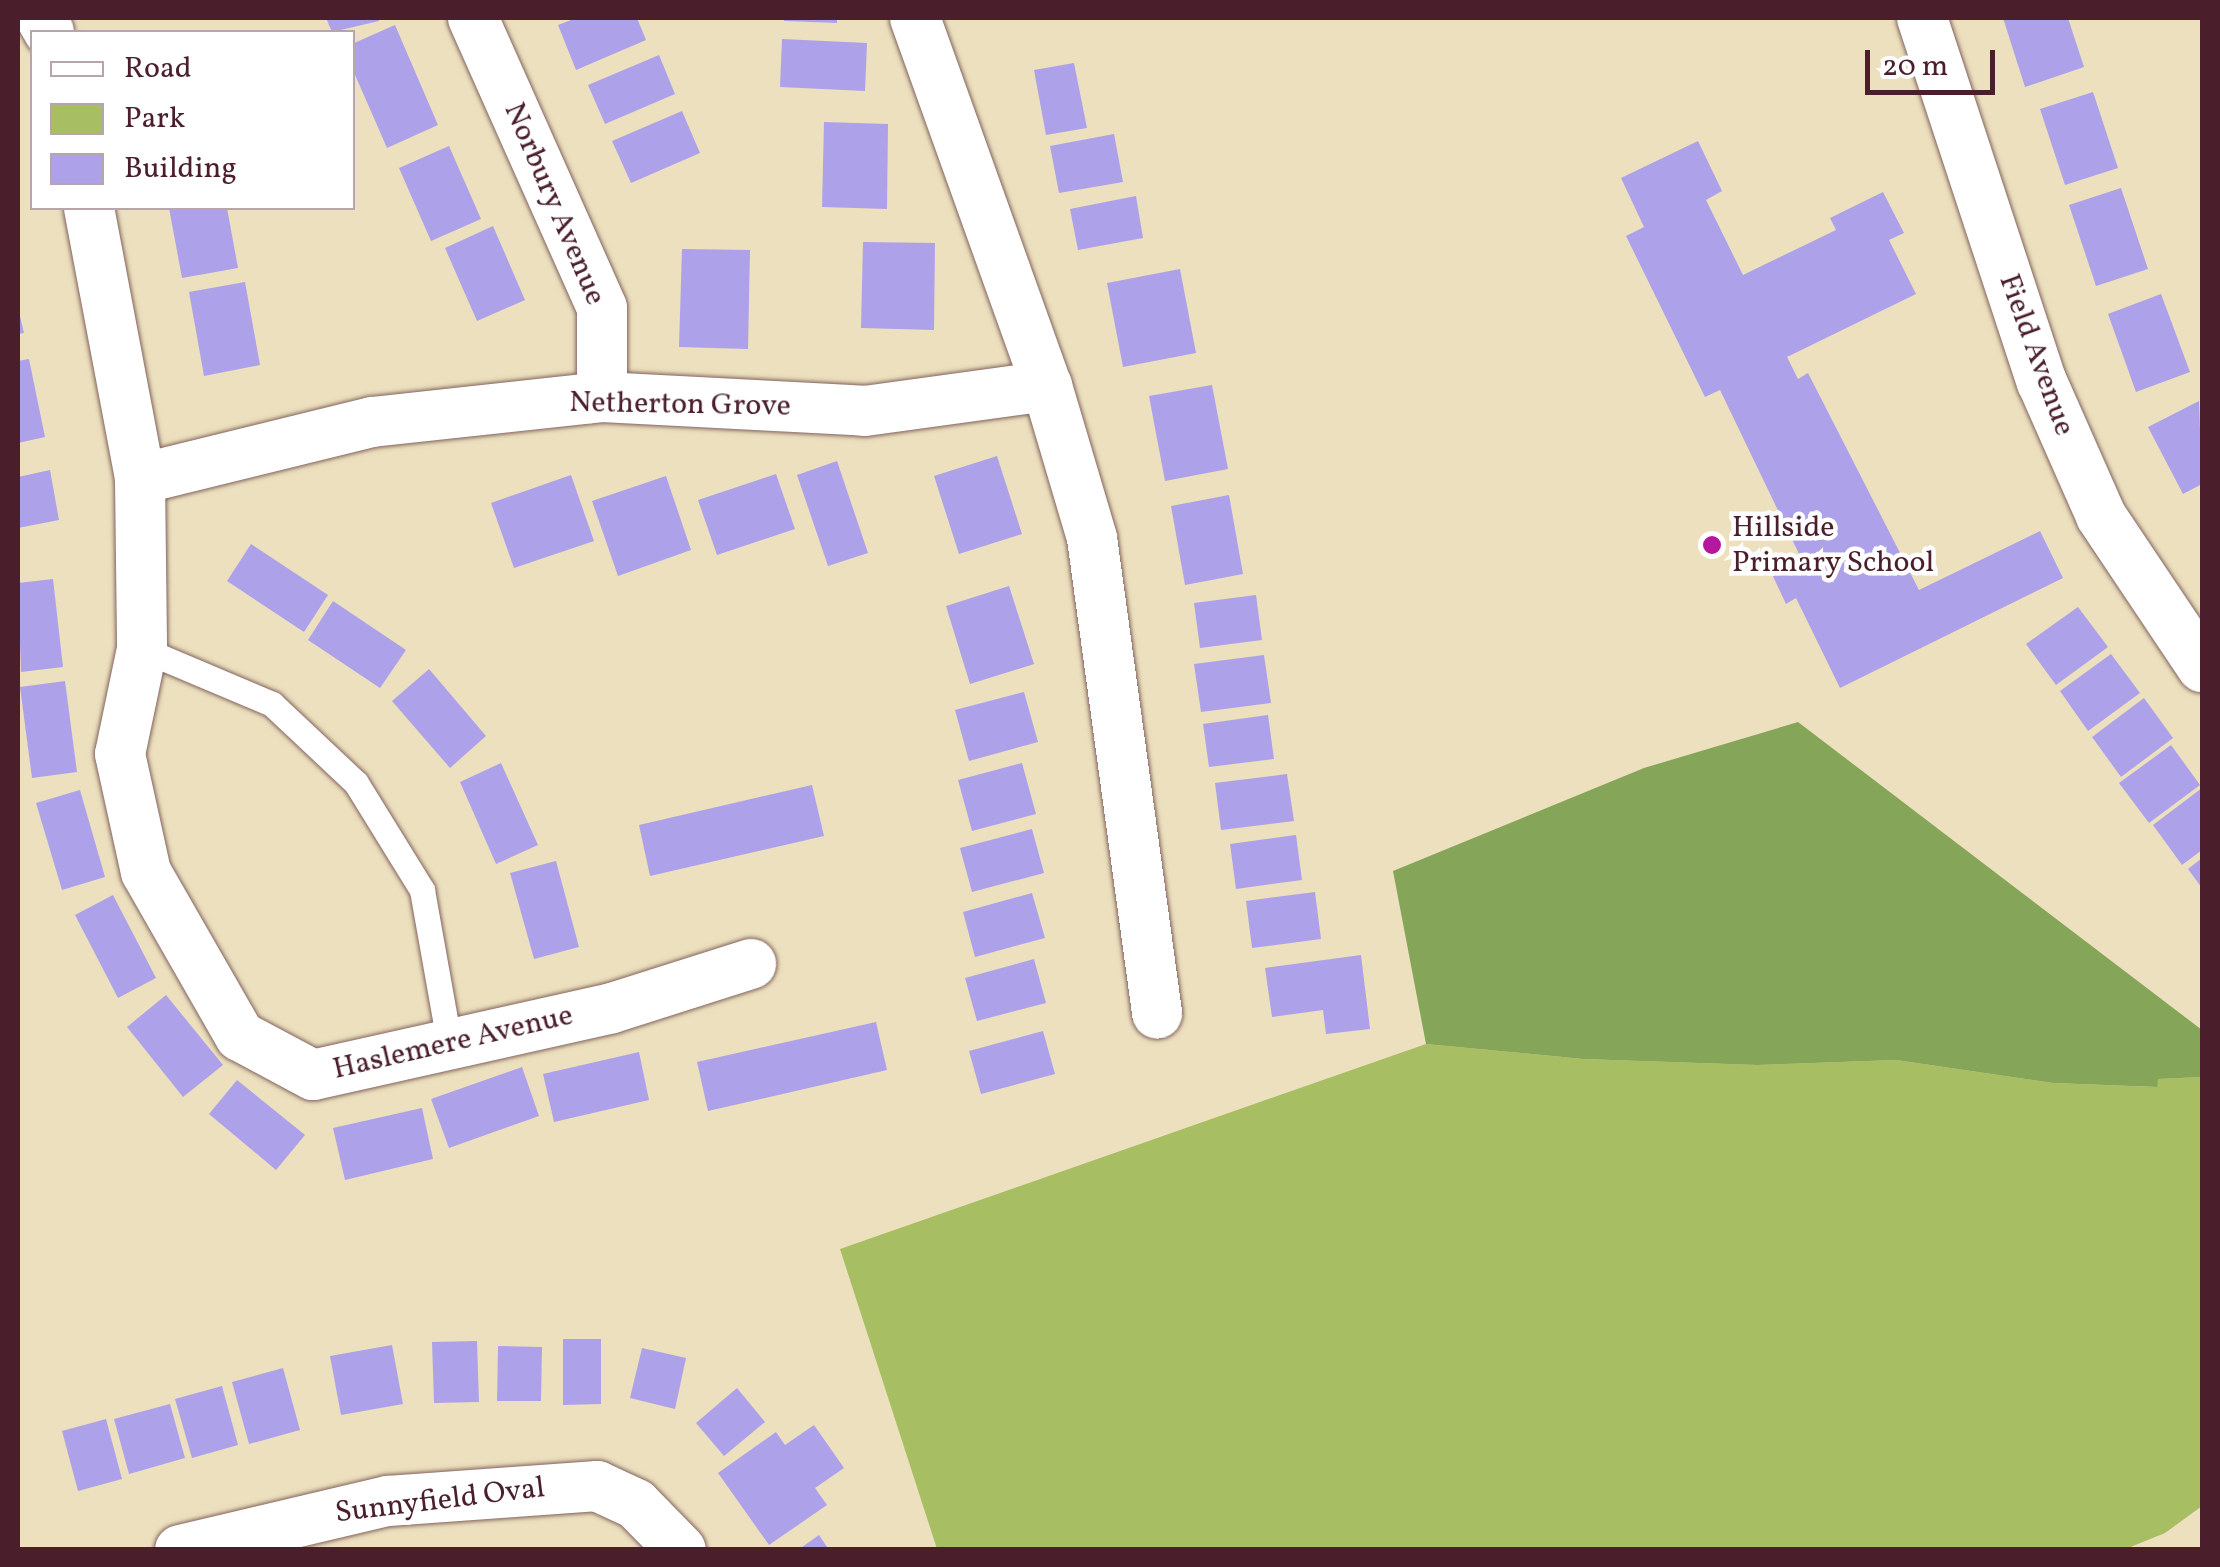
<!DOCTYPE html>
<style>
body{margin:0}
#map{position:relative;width:2220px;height:1567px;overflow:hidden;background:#ece0be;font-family:Vollkorn,serif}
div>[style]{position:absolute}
.green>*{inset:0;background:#a7be63}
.forest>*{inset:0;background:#85a559}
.building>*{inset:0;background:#ada1e9}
.roads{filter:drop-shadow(0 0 2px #83635e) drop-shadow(0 0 2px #83635e)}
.lane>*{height:25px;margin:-12.5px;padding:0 12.5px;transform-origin:12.5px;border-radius:12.5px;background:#fff}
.street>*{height:50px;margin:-25px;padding:0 25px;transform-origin:25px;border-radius:25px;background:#fff}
.dots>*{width:28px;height:28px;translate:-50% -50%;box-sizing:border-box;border:5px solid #fff;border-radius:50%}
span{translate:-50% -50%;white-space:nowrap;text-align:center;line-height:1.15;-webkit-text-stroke:9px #fff;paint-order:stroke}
.street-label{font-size:30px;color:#4a1f2b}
.poi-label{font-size:30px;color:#4a1f2b}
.left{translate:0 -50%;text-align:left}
.frame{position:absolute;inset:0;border:20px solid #4a1f2b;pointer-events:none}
.legend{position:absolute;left:30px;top:30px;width:325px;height:180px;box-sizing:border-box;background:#fff;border:2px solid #b7a5aa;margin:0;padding:12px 18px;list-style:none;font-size:30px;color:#4a1f2b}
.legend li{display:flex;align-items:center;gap:20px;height:50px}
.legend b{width:50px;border:2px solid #b7a5aa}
.scale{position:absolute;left:1865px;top:50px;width:130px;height:45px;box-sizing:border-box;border:5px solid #4a1f2b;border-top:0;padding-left:12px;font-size:30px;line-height:35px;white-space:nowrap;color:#4a1f2b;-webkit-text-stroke:8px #fff;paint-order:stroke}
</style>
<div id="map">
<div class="green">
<i style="clip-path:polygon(1426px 1044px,1583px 1059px,1757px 1065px,1896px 1060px,2053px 1083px,2156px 1087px,2157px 1079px,2202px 1077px,2202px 1506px,2165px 1533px,2123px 1550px,937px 1549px,840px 1249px)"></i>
</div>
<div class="forest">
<i style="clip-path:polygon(1798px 722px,2202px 1030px,2202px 1077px,2158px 1079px,2157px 1087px,2053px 1083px,1896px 1060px,1757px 1065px,1583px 1059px,1426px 1044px,1393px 871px,1644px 768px)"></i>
</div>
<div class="building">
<i style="clip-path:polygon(326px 18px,378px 18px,379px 21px,332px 32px)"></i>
<i style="clip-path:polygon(576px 18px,637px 18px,646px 40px,576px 70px,558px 25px)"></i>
<i style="clip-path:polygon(784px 18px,837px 18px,837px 23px,784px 21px)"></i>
<i style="clip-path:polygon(2003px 18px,2068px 18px,2084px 67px,2025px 87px)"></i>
<i style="clip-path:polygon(395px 25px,438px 125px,387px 148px,352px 68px,352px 44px)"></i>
<i style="clip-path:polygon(782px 39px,867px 43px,865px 91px,780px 87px)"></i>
<i style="clip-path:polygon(659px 55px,675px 94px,605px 124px,588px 85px)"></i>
<i style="clip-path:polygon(1074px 63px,1087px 128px,1046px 135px,1034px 70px)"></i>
<i style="clip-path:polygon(2093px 92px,2118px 168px,2065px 185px,2040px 109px)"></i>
<i style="clip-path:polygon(682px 111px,700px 153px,631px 183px,612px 141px)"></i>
<i style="clip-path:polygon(824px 122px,888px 124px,887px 209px,822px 207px)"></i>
<i style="clip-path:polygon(1114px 134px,1123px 182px,1059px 193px,1050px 146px)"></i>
<i style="clip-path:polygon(1698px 141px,1722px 191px,1706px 200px,1743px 275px,1836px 230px,1830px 218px,1883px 192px,1904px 233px,1889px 240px,1916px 294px,1787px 357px,1798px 379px,1808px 373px,1919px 590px,2040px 531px,2063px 578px,1840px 688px,1796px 598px,1786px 604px,1770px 570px,1800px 556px,1720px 390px,1705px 397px,1626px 236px,1644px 227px,1621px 178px)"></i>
<i style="clip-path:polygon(449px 146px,481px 219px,431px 241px,399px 168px)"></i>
<i style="clip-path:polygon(2121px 188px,2148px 269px,2096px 286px,2069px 205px)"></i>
<i style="clip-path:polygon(1136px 196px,1143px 238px,1078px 250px,1070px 209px)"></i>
<i style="clip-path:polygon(169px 208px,227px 208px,238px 268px,182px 278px)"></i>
<i style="clip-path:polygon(493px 226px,525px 300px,477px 321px,445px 248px)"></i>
<i style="clip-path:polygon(863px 242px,935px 243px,934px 330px,861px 328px)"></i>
<i style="clip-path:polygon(682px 249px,750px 250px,748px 349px,679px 347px)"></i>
<i style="clip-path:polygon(1180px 269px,1196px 353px,1123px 367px,1107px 283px)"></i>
<i style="clip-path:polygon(245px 282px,260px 365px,204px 376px,189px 292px)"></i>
<i style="clip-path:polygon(2161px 294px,2190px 372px,2136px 392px,2108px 314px)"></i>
<i style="clip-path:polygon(18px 308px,24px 333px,18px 334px)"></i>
<i style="clip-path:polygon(29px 359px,45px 437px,18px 443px,18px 361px)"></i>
<i style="clip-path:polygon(1212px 385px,1228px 469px,1165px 481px,1149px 396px)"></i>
<i style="clip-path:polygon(2199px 401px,2202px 484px,2183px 494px,2148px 427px)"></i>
<i style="clip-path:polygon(997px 456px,1022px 534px,959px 554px,934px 476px)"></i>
<i style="clip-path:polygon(837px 461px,868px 553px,828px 566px,797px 475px)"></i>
<i style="clip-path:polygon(50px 470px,59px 520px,18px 528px,18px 477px)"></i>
<i style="clip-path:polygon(776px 474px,795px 529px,717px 555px,698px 500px)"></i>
<i style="clip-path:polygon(571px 475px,594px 541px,514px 568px,491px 503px)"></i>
<i style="clip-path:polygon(666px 476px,691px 550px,618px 576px,592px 501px)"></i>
<i style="clip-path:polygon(1229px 495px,1243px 574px,1185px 585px,1171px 506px)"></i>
<i style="clip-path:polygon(251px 544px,328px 595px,304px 632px,227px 581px)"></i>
<i style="clip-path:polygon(53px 579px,63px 667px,21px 672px,18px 583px)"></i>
<i style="clip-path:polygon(1009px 586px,1034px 664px,970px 684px,946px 606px)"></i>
<i style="clip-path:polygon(1256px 595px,1262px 640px,1200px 648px,1194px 603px)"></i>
<i style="clip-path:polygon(333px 601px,406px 650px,380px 688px,308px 640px)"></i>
<i style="clip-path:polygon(2078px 607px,2108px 647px,2056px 685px,2026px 644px)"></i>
<i style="clip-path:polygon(2111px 654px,2140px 693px,2088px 731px,2060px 691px)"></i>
<i style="clip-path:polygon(1264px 655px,1271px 703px,1201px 712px,1194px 664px)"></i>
<i style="clip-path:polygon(429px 669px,486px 736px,450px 768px,392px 701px)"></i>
<i style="clip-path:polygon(65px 681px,77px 772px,32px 778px,20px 687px)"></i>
<i style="clip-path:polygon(1024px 692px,1038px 742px,969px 761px,955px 710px)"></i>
<i style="clip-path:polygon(2144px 698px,2173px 738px,2121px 777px,2092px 737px)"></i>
<i style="clip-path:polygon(1268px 715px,1274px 759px,1209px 767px,1203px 724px)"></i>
<i style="clip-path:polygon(2171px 745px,2200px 785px,2149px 823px,2119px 783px)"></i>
<i style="clip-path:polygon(501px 763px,538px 845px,496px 864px,460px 782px)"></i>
<i style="clip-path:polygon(1022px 763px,1036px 814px,972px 831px,958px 780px)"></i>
<i style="clip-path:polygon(1287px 774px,1294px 821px,1221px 830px,1215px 783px)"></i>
<i style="clip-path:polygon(812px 785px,824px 836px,650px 876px,639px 825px)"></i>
<i style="clip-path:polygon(2202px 788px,2202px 850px,2182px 865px,2153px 825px)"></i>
<i style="clip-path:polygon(80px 790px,105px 877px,62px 890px,36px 803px)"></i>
<i style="clip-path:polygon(1032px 829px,1044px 873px,972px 892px,960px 848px)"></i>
<i style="clip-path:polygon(1296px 835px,1302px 880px,1236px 889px,1230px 844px)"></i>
<i style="clip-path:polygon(2202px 858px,2202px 888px,2188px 869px)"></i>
<i style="clip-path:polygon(556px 861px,579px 947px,534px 959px,510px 873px)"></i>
<i style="clip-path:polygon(1315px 892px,1321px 939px,1252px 948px,1246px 901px)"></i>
<i style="clip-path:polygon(1032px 893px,1045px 938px,975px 957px,963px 912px)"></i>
<i style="clip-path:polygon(113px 895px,156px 978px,118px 998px,75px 915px)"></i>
<i style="clip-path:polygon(1361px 955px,1370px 1029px,1326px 1034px,1323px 1010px,1272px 1017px,1265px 968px)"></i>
<i style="clip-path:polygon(1034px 959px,1046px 1003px,977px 1021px,965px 978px)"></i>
<i style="clip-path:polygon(166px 995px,223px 1065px,183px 1097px,127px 1027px)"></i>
<i style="clip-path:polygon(876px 1022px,887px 1070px,708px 1111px,697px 1062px)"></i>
<i style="clip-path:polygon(1043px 1031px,1055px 1074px,981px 1094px,969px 1051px)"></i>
<i style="clip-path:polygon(639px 1052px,649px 1100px,554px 1122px,543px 1074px)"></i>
<i style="clip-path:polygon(522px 1067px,539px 1116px,449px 1148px,431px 1099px)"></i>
<i style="clip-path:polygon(237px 1080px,305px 1135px,276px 1170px,209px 1114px)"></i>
<i style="clip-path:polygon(422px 1108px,433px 1159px,345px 1180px,333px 1128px)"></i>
<i style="clip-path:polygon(563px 1339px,601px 1339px,601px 1404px,563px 1405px)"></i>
<i style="clip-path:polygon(477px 1341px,479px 1402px,434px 1403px,432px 1342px)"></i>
<i style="clip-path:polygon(392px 1345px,403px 1404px,341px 1415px,330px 1356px)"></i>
<i style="clip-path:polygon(498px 1346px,542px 1347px,541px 1401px,497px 1401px)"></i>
<i style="clip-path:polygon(642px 1348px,686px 1358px,675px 1409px,630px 1398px)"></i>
<i style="clip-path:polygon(283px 1368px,300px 1430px,249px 1444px,232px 1382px)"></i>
<i style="clip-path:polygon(222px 1386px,238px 1445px,192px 1458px,175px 1399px)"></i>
<i style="clip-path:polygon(737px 1388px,765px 1422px,724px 1456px,696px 1423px)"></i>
<i style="clip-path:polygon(170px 1404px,185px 1458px,129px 1474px,114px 1419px)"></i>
<i style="clip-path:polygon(106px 1419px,122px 1479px,78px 1491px,62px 1431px)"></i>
<i style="clip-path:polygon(814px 1425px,844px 1468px,815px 1488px,827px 1505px,769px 1545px,718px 1473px,776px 1432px,785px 1445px)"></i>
<i style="clip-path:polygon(819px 1535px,829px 1550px,798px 1550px)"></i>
</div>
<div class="roads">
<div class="lane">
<i style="left:142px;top:649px;width:141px;rotate:22.9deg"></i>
<i style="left:272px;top:704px;width:115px;rotate:43.2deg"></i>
<i style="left:356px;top:783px;width:126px;rotate:58.3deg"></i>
<i style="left:422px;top:890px;width:153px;rotate:79.9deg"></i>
</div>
<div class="street">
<i style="left:41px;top:18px;width:16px;rotate:60deg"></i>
<i style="left:473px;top:18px;width:317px;rotate:66deg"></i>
<i style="left:602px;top:308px;width:89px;rotate:90deg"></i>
<i style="left:915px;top:18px;width:391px;rotate:70.3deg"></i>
<i style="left:1047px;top:386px;width:159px;rotate:73.5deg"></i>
<i style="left:1092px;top:538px;width:480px;rotate:82.2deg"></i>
<i style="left:1922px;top:18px;width:383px;rotate:71.8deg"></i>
<i style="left:2042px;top:382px;width:146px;rotate:66.2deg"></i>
<i style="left:2101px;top:516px;width:182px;rotate:56.2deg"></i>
<i style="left:89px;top:208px;width:276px;rotate:79.3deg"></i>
<i style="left:140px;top:479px;width:170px;rotate:89.3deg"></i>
<i style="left:142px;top:649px;width:107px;rotate:101.8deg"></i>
<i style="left:120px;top:754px;width:121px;rotate:77.6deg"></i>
<i style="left:146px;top:872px;width:189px;rotate:60.2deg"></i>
<i style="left:240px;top:1036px;width:83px;rotate:28.1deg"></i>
<i style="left:313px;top:1075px;width:306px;rotate:-12.6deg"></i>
<i style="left:612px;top:1008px;width:146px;rotate:-17.6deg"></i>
<i style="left:140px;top:479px;width:239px;rotate:-13.8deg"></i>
<i style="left:372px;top:422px;width:231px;rotate:-6.2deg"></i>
<i style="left:602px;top:397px;width:263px;rotate:3deg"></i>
<i style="left:865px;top:411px;width:184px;rotate:-7.8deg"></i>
<i style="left:180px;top:1550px;width:214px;rotate:-13.3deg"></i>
<i style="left:388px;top:1501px;width:210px;rotate:-4.1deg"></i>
<i style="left:597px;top:1486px;width:43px;rotate:24.8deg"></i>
<i style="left:636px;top:1504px;width:64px;rotate:45.6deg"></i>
</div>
</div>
<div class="dots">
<i style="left:1712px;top:545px;background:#b5179e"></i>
</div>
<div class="street-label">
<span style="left:554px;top:204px;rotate:67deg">Norbury Avenue</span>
<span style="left:2036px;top:355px;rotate:70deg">Field Avenue</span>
<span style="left:680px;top:405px;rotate:1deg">Netherton Grove</span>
<span style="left:453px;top:1043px;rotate:-13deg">Haslemere Avenue</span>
<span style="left:440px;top:1501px;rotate:-7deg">Sunnyfield Oval</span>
</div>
<div class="poi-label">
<span class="left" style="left:1732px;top:545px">Hillside<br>Primary School</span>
</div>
<div class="frame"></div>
<ul class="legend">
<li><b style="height:12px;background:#fff"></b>Road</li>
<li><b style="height:28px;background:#a7be63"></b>Park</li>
<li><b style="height:28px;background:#ada1e9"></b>Building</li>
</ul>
<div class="scale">20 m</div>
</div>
